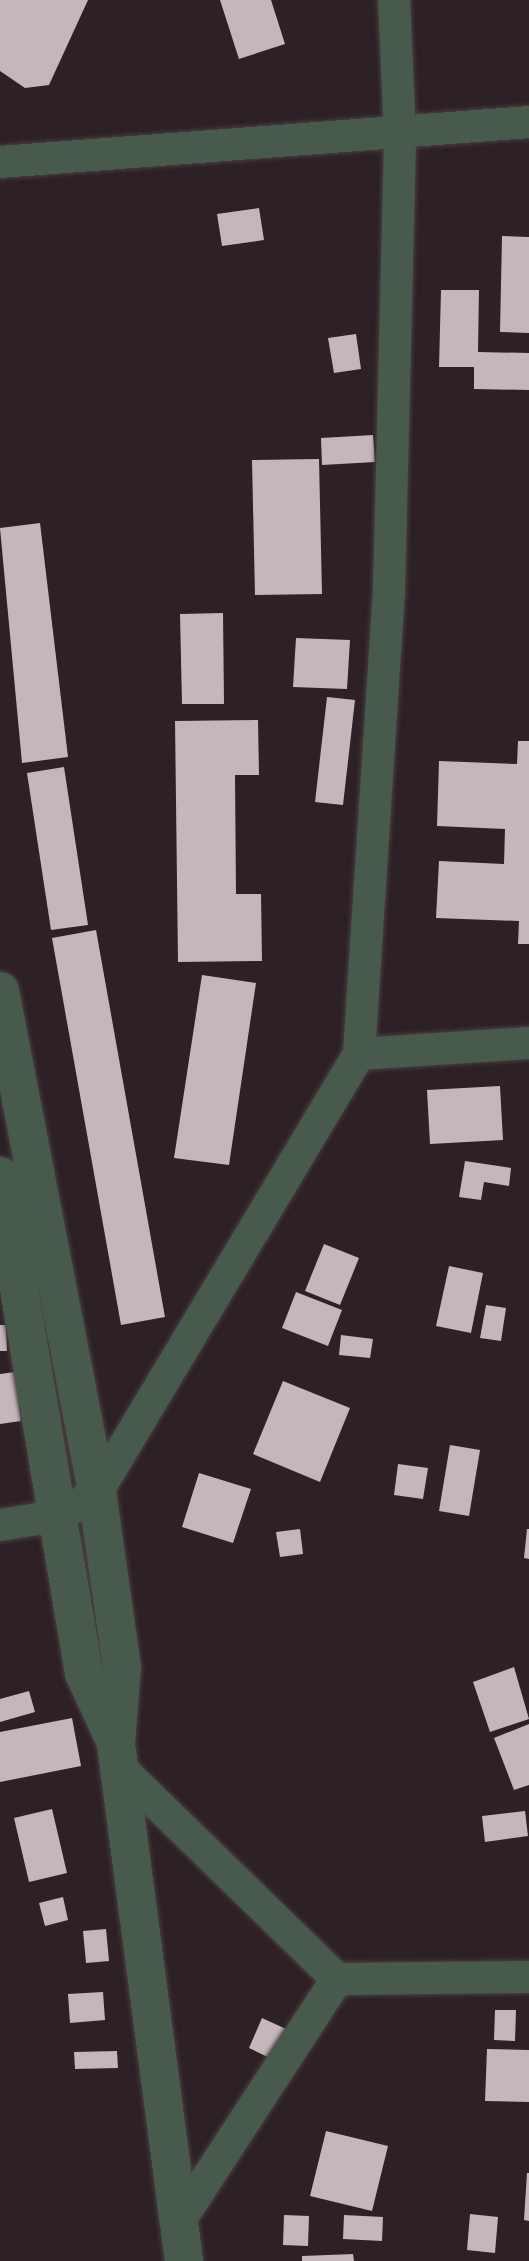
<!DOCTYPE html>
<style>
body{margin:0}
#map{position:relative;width:529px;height:2261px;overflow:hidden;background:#2d2125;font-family:"IBM Plex Sans",sans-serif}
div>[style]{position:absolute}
.building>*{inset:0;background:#c5b6ba}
.roads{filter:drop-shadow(0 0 2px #493e42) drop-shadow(0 0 2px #493e42)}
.minor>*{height:32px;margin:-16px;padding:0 16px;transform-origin:16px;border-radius:16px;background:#475a4c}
.tertiary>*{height:38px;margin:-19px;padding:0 19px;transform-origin:19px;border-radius:19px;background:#475a4c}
span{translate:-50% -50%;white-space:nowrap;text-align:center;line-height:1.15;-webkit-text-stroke:7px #23181b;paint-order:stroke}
</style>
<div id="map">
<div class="building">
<i style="clip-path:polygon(0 0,88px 0,49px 85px,25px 88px,0 71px)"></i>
<i style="clip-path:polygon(220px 0,271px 0,285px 44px,239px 59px)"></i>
<i style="clip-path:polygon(259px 208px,264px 240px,222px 246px,217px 214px)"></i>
<i style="clip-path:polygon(502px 236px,529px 237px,529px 333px,500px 332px)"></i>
<i style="clip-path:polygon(441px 290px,479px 290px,478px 352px,529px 353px,529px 390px,474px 389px,474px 367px,439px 367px)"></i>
<i style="clip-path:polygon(356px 334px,361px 369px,334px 373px,328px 338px)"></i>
<i style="clip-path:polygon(373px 435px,375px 462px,322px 465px,321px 438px)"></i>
<i style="clip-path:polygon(319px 459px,322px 594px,255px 595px,252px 460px)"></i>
<i style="clip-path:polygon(40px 523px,68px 757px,22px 763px,0 528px)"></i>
<i style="clip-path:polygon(223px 613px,224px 704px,182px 704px,180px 614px)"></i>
<i style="clip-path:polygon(296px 638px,350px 640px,347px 689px,293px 687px)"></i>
<i style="clip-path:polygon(327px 697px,355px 700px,343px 805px,315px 802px)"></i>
<i style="clip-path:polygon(258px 720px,259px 775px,235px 775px,236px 894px,261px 894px,262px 961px,178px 962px,175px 721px)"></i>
<i style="clip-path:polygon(518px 741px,529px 741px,529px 944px,518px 944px,519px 921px,436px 918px,439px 861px,504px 864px,505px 829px,437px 826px,439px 761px,517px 764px)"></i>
<i style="clip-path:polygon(64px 767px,88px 925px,51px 930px,27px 773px)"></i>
<i style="clip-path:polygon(96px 930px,165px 1317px,121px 1325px,52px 938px)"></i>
<i style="clip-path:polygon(202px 975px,256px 983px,229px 1165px,174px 1158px)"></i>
<i style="clip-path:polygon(500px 1086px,503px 1140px,430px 1144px,427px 1090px)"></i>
<i style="clip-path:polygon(465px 1161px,511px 1168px,509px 1186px,484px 1182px,481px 1200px,459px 1197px)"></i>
<i style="clip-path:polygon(324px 1244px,359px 1258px,340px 1305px,305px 1291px)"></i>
<i style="clip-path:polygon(449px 1266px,483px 1273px,471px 1333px,436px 1326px)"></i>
<i style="clip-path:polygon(296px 1292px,342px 1310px,328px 1346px,282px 1328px)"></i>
<i style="clip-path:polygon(486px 1305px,506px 1308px,501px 1341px,480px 1338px)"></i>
<i style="clip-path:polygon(0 1325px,6px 1325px,7px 1351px,0 1351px)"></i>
<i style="clip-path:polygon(341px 1335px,373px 1339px,370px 1358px,339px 1355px)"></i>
<i style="clip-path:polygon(15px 1372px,21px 1421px,0 1424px,0 1374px)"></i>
<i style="clip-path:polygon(283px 1381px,350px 1408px,320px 1482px,253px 1454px)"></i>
<i style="clip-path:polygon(450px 1445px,480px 1450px,469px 1516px,439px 1511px)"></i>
<i style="clip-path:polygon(398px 1464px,428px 1468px,423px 1499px,394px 1495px)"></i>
<i style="clip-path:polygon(199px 1473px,251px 1489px,233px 1543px,182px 1527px)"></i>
<i style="clip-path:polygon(300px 1529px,303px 1554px,280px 1557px,276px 1532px)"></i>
<i style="clip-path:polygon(527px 1529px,529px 1529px,529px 1559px,524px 1558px)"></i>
<i style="clip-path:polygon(514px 1667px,529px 1719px,490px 1732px,473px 1682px)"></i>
<i style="clip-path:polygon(29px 1691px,35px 1712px,0 1722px,0 1699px)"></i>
<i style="clip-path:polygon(72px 1718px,81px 1766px,0 1782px,0 1732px)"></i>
<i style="clip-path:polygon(529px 1724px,529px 1785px,514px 1790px,494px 1738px)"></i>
<i style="clip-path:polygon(52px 1809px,67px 1873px,29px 1882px,14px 1818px)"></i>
<i style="clip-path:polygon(525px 1811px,528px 1836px,485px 1842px,482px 1816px)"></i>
<i style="clip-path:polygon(63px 1897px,68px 1920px,45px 1926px,39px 1903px)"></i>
<i style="clip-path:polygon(106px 1929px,109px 1961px,86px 1963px,83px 1931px)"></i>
<i style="clip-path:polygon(103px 1992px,105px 2020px,70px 2023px,68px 1994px)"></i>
<i style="clip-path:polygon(495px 2010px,516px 2010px,515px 2041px,494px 2040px)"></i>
<i style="clip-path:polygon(262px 2018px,286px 2029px,272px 2059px,249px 2048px)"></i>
<i style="clip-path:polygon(487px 2049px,529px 2050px,529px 2102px,485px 2101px)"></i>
<i style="clip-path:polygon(117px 2051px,118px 2068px,75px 2069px,74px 2052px)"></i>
<i style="clip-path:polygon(326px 2131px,388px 2146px,372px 2211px,310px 2196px)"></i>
<i style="clip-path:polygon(527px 2173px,529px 2173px,529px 2221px,524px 2220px)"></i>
<i style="clip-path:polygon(470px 2214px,498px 2217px,495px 2253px,467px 2250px)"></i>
<i style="clip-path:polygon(284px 2215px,309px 2216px,308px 2246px,283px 2245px)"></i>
<i style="clip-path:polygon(344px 2215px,383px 2217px,382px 2241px,343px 2239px)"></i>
<i style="clip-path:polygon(353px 2254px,354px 2261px,302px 2261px,302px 2256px)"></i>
</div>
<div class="roads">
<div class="minor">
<i style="left:0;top:162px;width:531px;rotate:-4.32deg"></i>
<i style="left:359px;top:1054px;width:170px;rotate:-3.7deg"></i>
<i style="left:0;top:1525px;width:63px;rotate:-9.2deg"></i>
<i style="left:62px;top:1515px;width:42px;rotate:-33.3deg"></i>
<i style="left:97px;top:1492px;width:510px;rotate:-59.11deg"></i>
<i style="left:359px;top:1054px;width:464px;rotate:-86.3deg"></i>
<i style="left:389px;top:591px;width:455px;rotate:-88.6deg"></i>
<i style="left:400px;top:136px;width:136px;rotate:-92.5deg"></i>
<i style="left:120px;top:1768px;width:303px;rotate:44.2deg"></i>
<i style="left:337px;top:1979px;width:192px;rotate:-0.6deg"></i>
<i style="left:180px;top:2220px;width:288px;rotate:-56.9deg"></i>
</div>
<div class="tertiary">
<i style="left:0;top:991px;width:510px;rotate:79.04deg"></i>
<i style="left:97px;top:1492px;width:177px;rotate:81.9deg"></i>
<i style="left:122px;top:1667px;width:77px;rotate:94.5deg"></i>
<i style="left:116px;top:1744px;width:521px;rotate:82.51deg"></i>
<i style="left:0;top:1176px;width:504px;rotate:80.41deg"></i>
<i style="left:84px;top:1673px;width:72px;rotate:65.2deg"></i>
</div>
</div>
</div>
